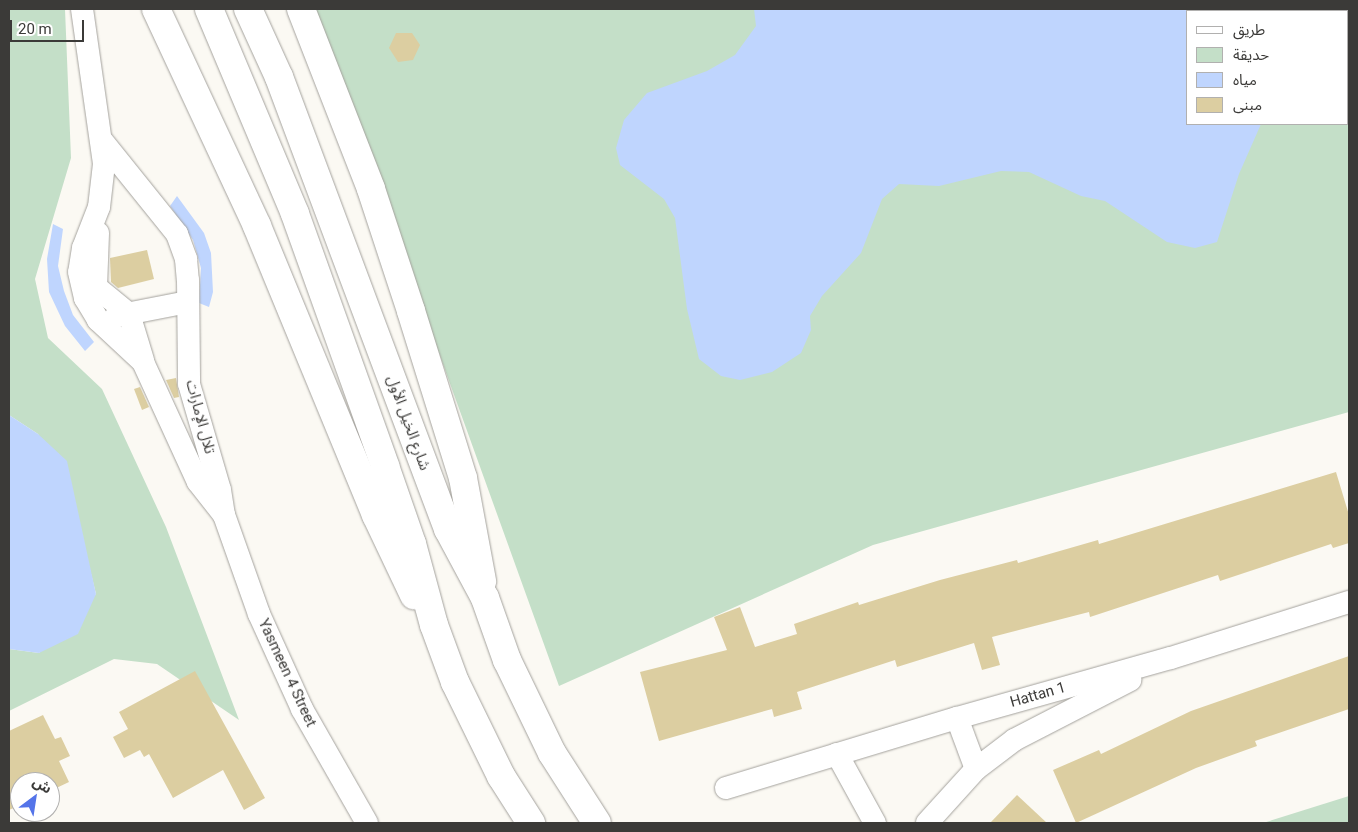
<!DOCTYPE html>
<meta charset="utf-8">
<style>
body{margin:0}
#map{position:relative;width:1358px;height:832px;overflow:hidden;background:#fbf9f3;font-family:Roboto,"Noto Sans Arabic",sans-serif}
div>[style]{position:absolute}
.green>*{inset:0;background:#c4dfc8}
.water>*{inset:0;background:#bfd5fe}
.building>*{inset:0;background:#dccea1}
.roads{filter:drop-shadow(0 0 1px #a4a29d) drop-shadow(0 0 1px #a4a29d)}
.minor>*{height:22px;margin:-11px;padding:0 11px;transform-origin:11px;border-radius:11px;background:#fff}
.secondary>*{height:28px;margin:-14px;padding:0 14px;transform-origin:14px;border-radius:14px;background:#fff}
span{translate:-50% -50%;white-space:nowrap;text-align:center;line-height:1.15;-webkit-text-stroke:4.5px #fff;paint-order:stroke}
.street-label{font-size:15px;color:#3b3a38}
.frame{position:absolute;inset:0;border:10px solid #3b3a38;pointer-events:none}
.legend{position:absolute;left:1186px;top:10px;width:162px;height:115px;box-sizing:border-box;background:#fff;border:1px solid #b1b0af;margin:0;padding:6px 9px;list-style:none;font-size:15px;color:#3b3a38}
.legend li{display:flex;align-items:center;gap:10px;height:25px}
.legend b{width:25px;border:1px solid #b1b0af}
.north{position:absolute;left:10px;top:772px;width:50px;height:50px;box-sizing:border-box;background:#fff;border:1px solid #b1b0af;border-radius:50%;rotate:31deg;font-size:14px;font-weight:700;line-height:20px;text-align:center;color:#3b3a38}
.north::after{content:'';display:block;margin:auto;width:18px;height:22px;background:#5474e9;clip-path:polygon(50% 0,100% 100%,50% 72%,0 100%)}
.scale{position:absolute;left:10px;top:20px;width:74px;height:22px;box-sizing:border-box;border:2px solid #3b3a38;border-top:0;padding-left:6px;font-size:15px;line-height:18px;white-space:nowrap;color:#3b3a38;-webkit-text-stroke:4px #fff;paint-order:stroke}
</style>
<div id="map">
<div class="green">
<i style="clip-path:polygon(9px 9px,65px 9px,71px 158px,35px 279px,48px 338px,102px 389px,166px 527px,239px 720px,157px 664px,114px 659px,9px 711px,9px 649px,39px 653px,96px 594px,81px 533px,38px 434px,9px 415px)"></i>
<i style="clip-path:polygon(evenodd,315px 9px,1349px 9px,1349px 412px,873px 545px,559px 686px,315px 9px,1187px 11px,1347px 11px,1347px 124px,1187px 124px,1187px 11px)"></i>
<i style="clip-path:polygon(1349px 796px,1349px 823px,1263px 823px)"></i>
</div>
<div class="water">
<i style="clip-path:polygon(754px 9px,1349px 9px,1349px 49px,1347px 50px,1347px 11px,1187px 11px,1187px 124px,1261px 124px,1239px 174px,1217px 242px,1195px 248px,1167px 242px,1105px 201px,1081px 196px,1029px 172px,1001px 171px,939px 186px,899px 184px,882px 199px,861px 253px,822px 296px,810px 316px,811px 330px,801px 353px,772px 372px,740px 380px,721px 376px,699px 359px,687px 309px,675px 218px,664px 199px,620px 165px,616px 148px,624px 120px,647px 93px,707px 71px,735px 55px,756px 26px)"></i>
<i style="clip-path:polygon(177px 196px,204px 233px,211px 253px,213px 292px,209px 307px,199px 303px,201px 268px,193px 240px,170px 206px)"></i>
<i style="clip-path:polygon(53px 224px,63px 229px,58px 266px,64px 291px,73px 315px,94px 342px,85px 351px,65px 326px,49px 292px,47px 259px)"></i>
<i style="clip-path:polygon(9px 415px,38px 434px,67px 461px,96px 594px,78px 634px,39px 653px,9px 649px)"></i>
</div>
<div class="building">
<i style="clip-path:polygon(396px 33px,412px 33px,420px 45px,413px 60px,398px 62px,389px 48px)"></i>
<i style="clip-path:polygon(147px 250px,154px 279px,118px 288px,111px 282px,110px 258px)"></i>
<i style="clip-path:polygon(176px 378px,179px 397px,174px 398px,166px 380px)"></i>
<i style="clip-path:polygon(140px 387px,149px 407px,142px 410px,134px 389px)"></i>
<i style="clip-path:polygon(1336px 472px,1349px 515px,1349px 543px,1333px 548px,1331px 544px,1220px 581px,1218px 575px,1090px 617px,1089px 612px,992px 637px,1000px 665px,982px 670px,974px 643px,897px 667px,895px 660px,797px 692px,802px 709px,774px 717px,772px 709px,659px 741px,640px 672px,727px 650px,714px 617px,740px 607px,755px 647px,797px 634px,794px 624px,858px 602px,859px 605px,940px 580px,1017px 560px,1018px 563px,1098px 540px,1099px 544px)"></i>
<i style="clip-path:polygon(1349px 656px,1349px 709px,1255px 741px,1257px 746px,1196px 768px,1076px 823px,1053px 770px,1099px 750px,1101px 754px,1191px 711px)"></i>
<i style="clip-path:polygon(195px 671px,265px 798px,244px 810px,223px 770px,173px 798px,149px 754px,144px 757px,140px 750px,124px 758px,113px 737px,128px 729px,119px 712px)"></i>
<i style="clip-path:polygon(43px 715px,55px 739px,61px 737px,70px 756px,59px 761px,69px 782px,50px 791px,50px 782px,20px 782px,20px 805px,9px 810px,9px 731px)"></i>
<i style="clip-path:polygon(1017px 795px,1047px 823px,990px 823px)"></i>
</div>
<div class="roads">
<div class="minor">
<i style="left:82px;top:9px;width:157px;rotate:81.9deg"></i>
<i style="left:104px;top:164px;width:43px;rotate:96.6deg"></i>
<i style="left:99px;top:207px;width:44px;rotate:111.3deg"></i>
<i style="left:83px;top:248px;width:24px;rotate:99deg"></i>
<i style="left:79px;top:272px;width:27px;rotate:77deg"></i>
<i style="left:85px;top:298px;width:26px;rotate:59deg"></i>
<i style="left:98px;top:320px;width:62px;rotate:43deg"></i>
<i style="left:143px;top:362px;width:132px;rotate:65.4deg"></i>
<i style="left:198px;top:482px;width:42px;rotate:51.8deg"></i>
<i style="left:103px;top:142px;width:118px;rotate:51.2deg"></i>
<i style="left:177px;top:234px;width:27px;rotate:70deg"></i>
<i style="left:186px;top:259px;width:21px;rotate:85deg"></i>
<i style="left:188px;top:280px;width:104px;rotate:89.4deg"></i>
<i style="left:189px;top:384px;width:110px;rotate:73.7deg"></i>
<i style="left:220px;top:490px;width:25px;rotate:81deg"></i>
<i style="left:224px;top:515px;width:105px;rotate:70.5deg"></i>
<i style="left:259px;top:614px;width:104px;rotate:65.6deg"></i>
<i style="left:302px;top:709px;width:131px;rotate:60.3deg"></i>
<i style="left:98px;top:233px;width:54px;rotate:92.1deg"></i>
<i style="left:96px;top:287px;width:43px;rotate:39.3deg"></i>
<i style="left:129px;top:314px;width:48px;rotate:73.1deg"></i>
<i style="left:116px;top:316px;width:73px;rotate:-11deg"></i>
<i style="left:957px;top:718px;width:54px;rotate:69.6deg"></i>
<i style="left:837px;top:754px;width:79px;rotate:61.2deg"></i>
<i style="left:726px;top:788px;width:241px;rotate:-16.9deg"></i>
<i style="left:957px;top:718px;width:222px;rotate:-15.7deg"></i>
<i style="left:1171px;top:658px;width:187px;rotate:-17.5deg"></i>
<i style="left:927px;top:823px;width:73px;rotate:-47.8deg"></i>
<i style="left:976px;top:769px;width:48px;rotate:-37.3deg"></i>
<i style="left:1014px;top:740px;width:131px;rotate:-27.3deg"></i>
</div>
<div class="secondary">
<i style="left:156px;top:9px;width:239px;rotate:65deg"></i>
<i style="left:257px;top:226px;width:313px;rotate:67.6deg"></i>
<i style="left:376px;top:515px;width:89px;rotate:64.6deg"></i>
<i style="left:209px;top:9px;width:222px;rotate:67.2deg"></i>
<i style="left:295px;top:214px;width:268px;rotate:70.3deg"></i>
<i style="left:385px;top:466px;width:83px;rotate:70.9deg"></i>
<i style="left:412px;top:544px;width:84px;rotate:74.8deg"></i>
<i style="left:434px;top:625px;width:61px;rotate:69.8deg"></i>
<i style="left:455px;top:682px;width:105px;rotate:63.9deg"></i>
<i style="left:501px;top:776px;width:56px;rotate:57.4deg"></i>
<i style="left:248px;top:9px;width:75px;rotate:65.5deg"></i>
<i style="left:279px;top:77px;width:483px;rotate:69.5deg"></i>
<i style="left:448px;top:529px;width:78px;rotate:61.8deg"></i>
<i style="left:485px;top:598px;width:66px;rotate:70.5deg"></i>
<i style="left:507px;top:660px;width:103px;rotate:64.2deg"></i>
<i style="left:552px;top:753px;width:83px;rotate:57.3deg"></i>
<i style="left:301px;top:9px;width:193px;rotate:68.7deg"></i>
<i style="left:371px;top:189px;width:128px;rotate:71.8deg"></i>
<i style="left:411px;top:311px;width:175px;rotate:72.7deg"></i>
<i style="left:463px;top:478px;width:105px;rotate:79.5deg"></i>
</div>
</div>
<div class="street-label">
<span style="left:200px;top:417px;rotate:75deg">تلال الإمارات</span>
<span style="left:408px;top:423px;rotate:70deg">شارع الخيل الأول</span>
<span style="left:287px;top:673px;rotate:65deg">Yasmeen 4 Street</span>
<span style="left:1038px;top:695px;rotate:-16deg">Hattan 1</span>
</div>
<div class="frame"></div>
<ul class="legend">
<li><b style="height:6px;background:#fff"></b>طريق</li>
<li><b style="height:14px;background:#c4dfc8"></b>حديقة</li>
<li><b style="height:14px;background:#bfd5fe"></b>مياه</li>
<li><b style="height:14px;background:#dccea1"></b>مبنى</li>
</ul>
<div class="north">ش</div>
<div class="scale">20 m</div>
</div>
